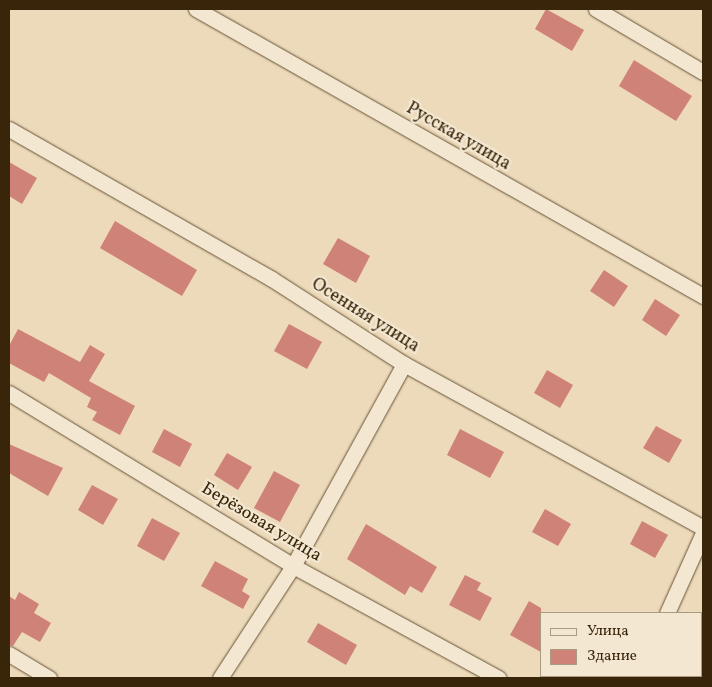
<!DOCTYPE html>
<meta charset="utf-8">
<style>
body{margin:0}
#map{position:relative;width:712px;height:687px;overflow:hidden;background:#eddaba;font-family:Vollkorn,serif}
div>[style]{position:absolute}
.building>*{inset:0;background:#cf8278}
.roads{filter:drop-shadow(0 0 1px #665336) drop-shadow(0 0 1px #665336)}
.street>*{height:15px;margin:-7.5px;padding:0 7.5px;transform-origin:7.5px;border-radius:7.5px;background:#f3e7d2}
span{translate:-50% -50%;white-space:nowrap;text-align:center;line-height:1.15;-webkit-text-stroke:4.5px #f3e7d2;paint-order:stroke}
.street-label{font-size:18px;color:#39260a}
.frame{position:absolute;inset:0;border:10px solid #39260a;pointer-events:none}
.legend{position:absolute;left:540px;top:612px;width:162px;height:65px;box-sizing:border-box;background:#f3e7d2;border:1px solid #a99a82;margin:0;padding:6px 9px;list-style:none;font-size:15px;color:#39260a}
.legend li{display:flex;align-items:center;gap:10px;height:25px}
.legend b{width:25px;border:1px solid #a99a82}
</style>
<div id="map">
<div class="building">
<i style="clip-path:polygon(546px 9px,584px 30px,572px 51px,535px 29px)"></i>
<i style="clip-path:polygon(634px 60px,692px 96px,676px 121px,619px 86px)"></i>
<i style="clip-path:polygon(9px 162px,37px 178px,22px 204px,9px 196px)"></i>
<i style="clip-path:polygon(115px 221px,197px 270px,182px 296px,100px 248px)"></i>
<i style="clip-path:polygon(338px 238px,370px 256px,356px 283px,323px 264px)"></i>
<i style="clip-path:polygon(604px 270px,628px 286px,614px 307px,590px 291px)"></i>
<i style="clip-path:polygon(655px 299px,680px 315px,666px 336px,642px 320px)"></i>
<i style="clip-path:polygon(289px 324px,322px 342px,307px 369px,274px 351px)"></i>
<i style="clip-path:polygon(18px 329px,80px 362px,90px 345px,105px 354px,89px 381px,135px 406px,120px 435px,92px 420px,97px 412px,87px 407px,91px 398px,49px 373px,44px 382px,9px 363px,9px 346px)"></i>
<i style="clip-path:polygon(547px 370px,573px 385px,560px 408px,534px 393px)"></i>
<i style="clip-path:polygon(656px 426px,682px 440px,669px 463px,643px 448px)"></i>
<i style="clip-path:polygon(164px 429px,192px 444px,180px 467px,152px 452px)"></i>
<i style="clip-path:polygon(460px 429px,504px 452px,490px 478px,447px 455px)"></i>
<i style="clip-path:polygon(9px 444px,63px 468px,48px 496px,9px 473px)"></i>
<i style="clip-path:polygon(227px 453px,252px 467px,238px 490px,214px 475px)"></i>
<i style="clip-path:polygon(274px 471px,300px 485px,280px 522px,254px 508px)"></i>
<i style="clip-path:polygon(92px 485px,118px 499px,103px 525px,78px 510px)"></i>
<i style="clip-path:polygon(545px 509px,571px 524px,558px 546px,532px 532px)"></i>
<i style="clip-path:polygon(152px 518px,180px 533px,164px 561px,137px 546px)"></i>
<i style="clip-path:polygon(642px 521px,668px 535px,655px 558px,630px 544px)"></i>
<i style="clip-path:polygon(366px 524px,437px 567px,422px 593px,410px 586px,405px 595px,347px 559px)"></i>
<i style="clip-path:polygon(215px 561px,248px 579px,242px 591px,250px 596px,243px 609px,201px 586px)"></i>
<i style="clip-path:polygon(465px 575px,481px 583px,477px 590px,492px 598px,480px 621px,449px 605px)"></i>
<i style="clip-path:polygon(19px 592px,39px 604px,34px 613px,51px 623px,40px 642px,22px 632px,13px 646px,9px 645px,9px 596px,15px 600px)"></i>
<i style="clip-path:polygon(529px 601px,541px 608px,541px 652px,510px 635px)"></i>
<i style="clip-path:polygon(318px 623px,357px 645px,346px 665px,307px 642px)"></i>
</div>
<div class="roads">
<div class="street">
<i style="left:196px;top:9px;width:583px;rotate:29.51deg"></i>
<i style="left:596px;top:9px;width:124px;rotate:30.5deg"></i>
<i style="left:9px;top:129px;width:303px;rotate:29.7deg"></i>
<i style="left:272px;top:279px;width:157px;rotate:32.8deg"></i>
<i style="left:404px;top:364px;width:341px;rotate:28.7deg"></i>
<i style="left:9px;top:393px;width:333px;rotate:31.3deg"></i>
<i style="left:293px;top:566px;width:234px;rotate:28.6deg"></i>
<i style="left:667px;top:613px;width:88px;rotate:-65.8deg"></i>
<i style="left:9px;top:654px;width:47px;rotate:31deg"></i>
<i style="left:220px;top:678px;width:134px;rotate:-56.9deg"></i>
<i style="left:293px;top:566px;width:230px;rotate:-61.2deg"></i>
<i style="left:637px;top:678px;width:2px;rotate:-63deg"></i>
</div>
</div>
<div class="street-label">
<span style="left:458px;top:137px;rotate:30deg">Русская улица</span>
<span style="left:365px;top:316px;rotate:32deg">Осенняя улица</span>
<span style="left:261px;top:523px;rotate:31deg">Берёзовая улица</span>
</div>
<div class="frame"></div>
<ul class="legend">
<li><b style="height:6px;background:#f3e7d2"></b>Улица</li>
<li><b style="height:14px;background:#cf8278"></b>Здание</li>
</ul>
</div>
